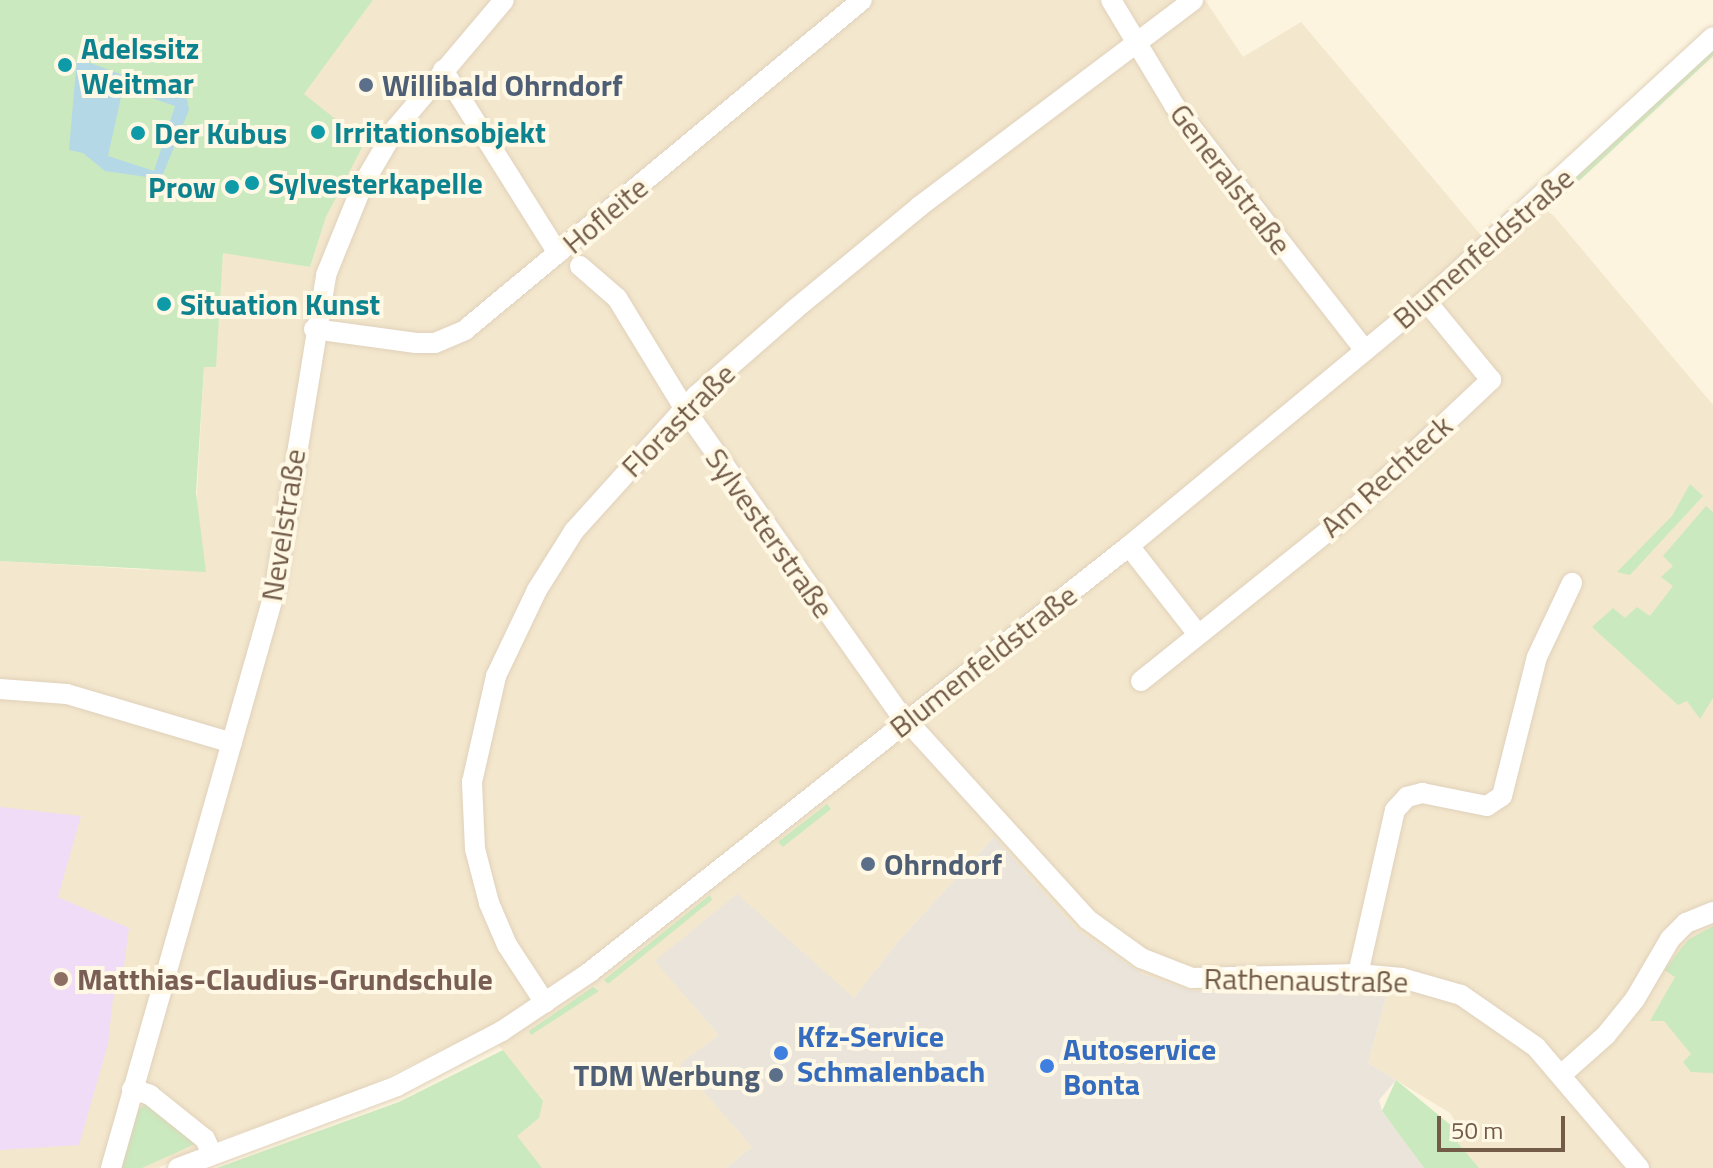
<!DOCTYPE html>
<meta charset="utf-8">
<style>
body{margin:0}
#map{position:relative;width:1713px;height:1168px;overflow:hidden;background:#fcf4df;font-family:"Titillium Web",sans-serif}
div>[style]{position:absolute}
.residential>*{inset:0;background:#f3e7cd}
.industrial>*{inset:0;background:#eae4db}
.education>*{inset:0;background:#f1dcf8}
.green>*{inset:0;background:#cae9be}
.water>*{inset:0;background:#b4d8e5}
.roads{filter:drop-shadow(0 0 2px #e0d1bb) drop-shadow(0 0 2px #e0d1bb)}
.street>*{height:20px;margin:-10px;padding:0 10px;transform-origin:10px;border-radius:10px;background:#fff}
.dots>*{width:22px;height:22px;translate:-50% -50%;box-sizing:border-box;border:4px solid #fff8e5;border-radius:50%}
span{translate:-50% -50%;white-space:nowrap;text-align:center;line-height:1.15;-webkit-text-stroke:8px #fff8e5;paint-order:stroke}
.culture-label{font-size:30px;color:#0d838f;font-weight:700}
.left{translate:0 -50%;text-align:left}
.right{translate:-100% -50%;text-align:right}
.service-label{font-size:30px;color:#4e5e75;font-weight:700}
.street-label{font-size:30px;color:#725b47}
.education-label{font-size:30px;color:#785e54;font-weight:700}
.shop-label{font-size:30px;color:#366cbe;font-weight:700}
.scale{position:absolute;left:1437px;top:1116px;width:128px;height:36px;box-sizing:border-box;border:4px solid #725b47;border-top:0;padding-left:10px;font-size:24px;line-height:28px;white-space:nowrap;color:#725b47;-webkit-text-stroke:6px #fff8e5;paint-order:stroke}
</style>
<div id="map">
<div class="residential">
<i style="clip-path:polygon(373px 0,1205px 0,1243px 57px,1301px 22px,1480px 234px,1523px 197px,1553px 215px,1713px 405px,1713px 1168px,1479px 1168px,1458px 1143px,1464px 1136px,1450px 1113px,1368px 1063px,1388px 990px,1306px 988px,1231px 994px,1190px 990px,1142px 974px,1076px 929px,994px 837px,896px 944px,854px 998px,818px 968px,656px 961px,719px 1035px,681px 1064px,752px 1147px,726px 1168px,541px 1168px,516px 1136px,539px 1118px,503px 1050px,482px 1030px,352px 1094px,213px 1142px,158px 1168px,0 1168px,0 561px,149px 570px,196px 511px,204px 367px,215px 367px,223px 252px,310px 267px,326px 217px,369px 132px,353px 133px,303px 95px)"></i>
</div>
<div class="industrial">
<i style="clip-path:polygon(994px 837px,1076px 929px,1142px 974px,1190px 990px,1231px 994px,1306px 988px,1388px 990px,1368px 1063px,1396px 1080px,1379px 1100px,1382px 1111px,1424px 1168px,726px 1168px,752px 1147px,680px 1064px,719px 1035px,655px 961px,737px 894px,854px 998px,896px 944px)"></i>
</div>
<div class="education">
<i style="clip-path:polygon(0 807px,81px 816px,58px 897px,129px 928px,122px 982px,113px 998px,108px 1044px,79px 1145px,0 1150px)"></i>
</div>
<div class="green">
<i style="clip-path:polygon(0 0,373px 0,304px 94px,353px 133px,370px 132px,326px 217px,310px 267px,223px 253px,216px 367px,204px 367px,196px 493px,206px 572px,0 561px)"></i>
<i style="clip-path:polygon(1713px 48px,1713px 56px,1550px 208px,1549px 203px)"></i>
<i style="clip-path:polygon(1690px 484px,1703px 496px,1630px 575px,1617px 572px,1672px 516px)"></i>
<i style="clip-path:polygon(1706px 506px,1713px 512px,1713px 698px,1700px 719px,1687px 701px,1678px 705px,1592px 627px,1613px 608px,1625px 618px,1637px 607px,1650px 616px,1673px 586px,1661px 577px,1673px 566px,1663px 556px)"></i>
<i style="clip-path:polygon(827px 804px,831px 809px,783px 847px,778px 842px)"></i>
<i style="clip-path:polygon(710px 895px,712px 900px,608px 984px,604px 980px)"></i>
<i style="clip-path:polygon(1713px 926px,1713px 1073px,1691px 1072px,1683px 1062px,1691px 1054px,1664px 1021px,1650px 1021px,1675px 977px,1664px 970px,1688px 940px)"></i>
<i style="clip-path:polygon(593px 987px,599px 991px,531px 1035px,529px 1031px)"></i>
<i style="clip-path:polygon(503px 1050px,543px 1101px,539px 1118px,517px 1136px,542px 1168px,217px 1168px,399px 1102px)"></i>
<i style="clip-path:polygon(1396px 1080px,1464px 1136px,1458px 1143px,1479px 1168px,1424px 1168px,1382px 1111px)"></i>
<i style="clip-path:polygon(146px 1104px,195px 1144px,142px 1168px,122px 1168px,134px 1112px)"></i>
</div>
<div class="water">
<i style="clip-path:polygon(evenodd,77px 58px,187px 99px,189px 110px,161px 179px,105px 171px,83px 153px,69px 150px,77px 58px,123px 88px,175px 106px,154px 171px,108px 156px,123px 88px)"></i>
</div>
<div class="roads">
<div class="street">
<i style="left:1111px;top:0;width:122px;rotate:59deg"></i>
<i style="left:1174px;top:105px;width:311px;rotate:52.1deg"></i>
<i style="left:443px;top:70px;width:216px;rotate:57.9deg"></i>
<i style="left:580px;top:266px;width:49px;rotate:40.9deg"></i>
<i style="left:617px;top:298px;width:132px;rotate:58.6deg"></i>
<i style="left:686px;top:411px;width:367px;rotate:54.8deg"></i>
<i style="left:898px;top:711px;width:281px;rotate:47.7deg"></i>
<i style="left:1087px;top:919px;width:67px;rotate:35.8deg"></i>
<i style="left:1141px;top:958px;width:55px;rotate:21.4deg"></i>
<i style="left:1192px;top:978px;width:166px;rotate:-1.4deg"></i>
<i style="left:1358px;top:974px;width:44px;rotate:5.2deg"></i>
<i style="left:1402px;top:978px;width:61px;rotate:16.1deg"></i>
<i style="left:1461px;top:995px;width:91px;rotate:34.7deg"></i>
<i style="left:1536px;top:1047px;width:159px;rotate:49.6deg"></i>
<i style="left:314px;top:329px;width:103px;rotate:7.8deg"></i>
<i style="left:416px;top:343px;width:19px"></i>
<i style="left:435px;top:343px;width:33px;rotate:-23deg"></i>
<i style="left:465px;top:330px;width:516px;rotate:-39.73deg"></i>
<i style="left:1129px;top:546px;width:110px;rotate:52deg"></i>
<i style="left:1141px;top:681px;width:265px;rotate:-38.7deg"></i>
<i style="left:1348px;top:515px;width:197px;rotate:-43.4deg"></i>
<i style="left:1491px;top:380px;width:102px;rotate:-129.4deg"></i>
<i style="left:0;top:689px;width:67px;rotate:4.3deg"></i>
<i style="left:67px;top:694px;width:172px;rotate:16.5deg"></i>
<i style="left:1358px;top:974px;width:168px;rotate:-77.3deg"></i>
<i style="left:1395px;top:810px;width:18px;rotate:-47deg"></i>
<i style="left:1407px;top:797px;width:16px;rotate:-15deg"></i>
<i style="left:1422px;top:793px;width:66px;rotate:11.3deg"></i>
<i style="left:1487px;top:806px;width:18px;rotate:-34deg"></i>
<i style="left:1502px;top:796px;width:143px;rotate:-75.9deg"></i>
<i style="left:1537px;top:657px;width:82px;rotate:-64.7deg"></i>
<i style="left:545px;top:1003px;width:69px;rotate:-123.2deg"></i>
<i style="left:507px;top:945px;width:46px;rotate:-113.2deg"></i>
<i style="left:489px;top:903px;width:56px;rotate:-104.5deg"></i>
<i style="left:475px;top:849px;width:67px;rotate:-92.6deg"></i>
<i style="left:472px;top:782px;width:109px;rotate:-77.2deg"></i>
<i style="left:496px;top:676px;width:95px;rotate:-64.5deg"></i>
<i style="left:537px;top:590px;width:70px;rotate:-57.9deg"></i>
<i style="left:574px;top:531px;width:183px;rotate:-47.9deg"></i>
<i style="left:697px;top:395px;width:129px;rotate:-41.2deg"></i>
<i style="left:794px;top:310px;width:163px;rotate:-39.5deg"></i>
<i style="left:920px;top:206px;width:342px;rotate:-37deg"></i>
<i style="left:1561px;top:1075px;width:60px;rotate:-41.6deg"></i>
<i style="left:1606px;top:1035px;width:46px;rotate:-51.1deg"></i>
<i style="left:1635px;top:999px;width:69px;rotate:-59.7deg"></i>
<i style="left:1670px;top:939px;width:23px;rotate:-45deg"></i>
<i style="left:1686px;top:923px;width:29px;rotate:-22deg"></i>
<i style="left:132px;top:1089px;width:19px;rotate:18deg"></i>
<i style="left:150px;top:1095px;width:70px;rotate:38.7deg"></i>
<i style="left:205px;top:1139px;width:17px;rotate:65deg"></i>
<i style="left:111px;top:1168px;width:597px;rotate:-74.15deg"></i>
<i style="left:274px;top:594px;width:323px;rotate:-80.7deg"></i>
<i style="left:326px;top:275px;width:98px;rotate:-67.9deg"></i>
<i style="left:363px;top:184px;width:65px;rotate:-59.5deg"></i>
<i style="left:396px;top:128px;width:167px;rotate:-49.8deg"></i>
<i style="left:178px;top:1168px;width:234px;rotate:-20.5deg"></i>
<i style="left:397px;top:1086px;width:119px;rotate:-27.6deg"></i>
<i style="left:502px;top:1031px;width:106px;rotate:-33.8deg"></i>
<i style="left:590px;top:972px;width:687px;rotate:-38.32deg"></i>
<i style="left:1129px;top:546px;width:400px;rotate:-39.6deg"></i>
<i style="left:1437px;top:291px;width:375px;rotate:-42.6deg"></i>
</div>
</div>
<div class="dots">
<i style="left:65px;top:65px;background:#0f9aa8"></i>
<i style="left:366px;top:85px;background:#5c6f8a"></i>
<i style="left:318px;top:132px;background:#0f9aa8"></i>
<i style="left:138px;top:133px;background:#0f9aa8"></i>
<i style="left:252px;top:183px;background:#0f9aa8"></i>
<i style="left:232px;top:187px;background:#0f9aa8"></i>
<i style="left:164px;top:304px;background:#0f9aa8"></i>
<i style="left:868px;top:864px;background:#5c6f8a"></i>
<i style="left:61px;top:979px;background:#8d6e63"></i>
<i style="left:781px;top:1053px;background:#3f7fe0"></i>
<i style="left:1047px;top:1066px;background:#3f7fe0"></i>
<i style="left:776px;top:1075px;background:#5c6f8a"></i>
</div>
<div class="culture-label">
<span class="left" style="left:81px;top:65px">Adelssitz<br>Weitmar</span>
<span class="left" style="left:334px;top:132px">Irritationsobjekt</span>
<span class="left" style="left:154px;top:133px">Der Kubus</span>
<span class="left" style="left:268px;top:183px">Sylvesterkapelle</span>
<span class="right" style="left:216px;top:187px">Prow</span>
<span class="left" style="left:180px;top:304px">Situation Kunst</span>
</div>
<div class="service-label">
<span class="left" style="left:382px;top:85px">Willibald Ohrndorf</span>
<span class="left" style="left:884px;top:864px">Ohrndorf</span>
<span class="right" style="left:760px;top:1075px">TDM Werbung</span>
</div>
<div class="street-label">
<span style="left:1231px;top:179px;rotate:53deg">Generalstraße</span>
<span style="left:605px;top:215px;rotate:-40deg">Hofleite</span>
<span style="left:1483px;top:248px;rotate:-41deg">Blumenfeldstraße</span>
<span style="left:678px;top:420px;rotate:-45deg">Florastraße</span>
<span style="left:1386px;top:476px;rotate:-42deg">Am Rechteck</span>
<span style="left:283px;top:525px;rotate:-81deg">Nevelstraße</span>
<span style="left:770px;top:533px;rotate:55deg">Sylvesterstraße</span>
<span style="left:983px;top:661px;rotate:-38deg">Blumenfeldstraße</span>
<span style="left:1306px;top:980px;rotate:1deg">Rathenaustraße</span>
</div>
<div class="education-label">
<span class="left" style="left:77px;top:979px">Matthias-Claudius-Grundschule</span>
</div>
<div class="shop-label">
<span class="left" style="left:797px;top:1053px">Kfz-Service<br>Schmalenbach</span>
<span class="left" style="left:1063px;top:1066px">Autoservice<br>Bonta</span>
</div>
<div class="scale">50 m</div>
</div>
